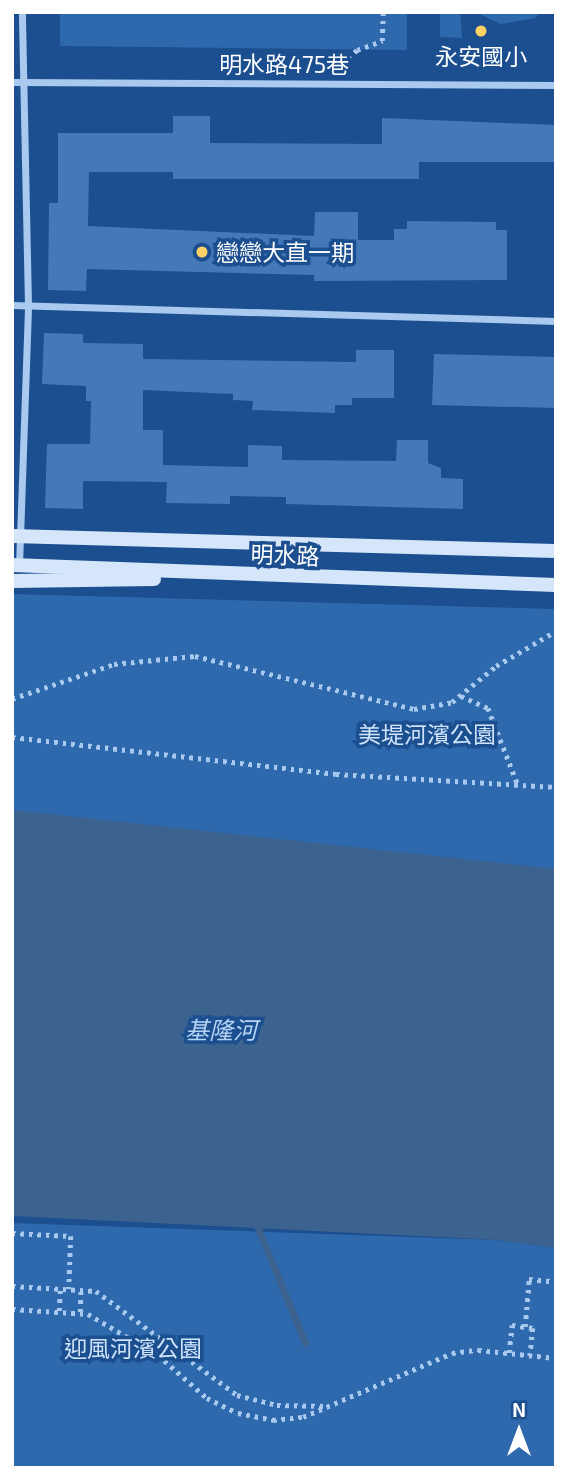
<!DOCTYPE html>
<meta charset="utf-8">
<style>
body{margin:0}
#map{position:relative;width:568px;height:1480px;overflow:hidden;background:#1b4f8f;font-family:"Exo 2","Noto Sans TC",sans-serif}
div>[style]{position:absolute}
.green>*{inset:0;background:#2e69ad}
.water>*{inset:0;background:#3c6290}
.stream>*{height:7px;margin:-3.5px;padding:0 3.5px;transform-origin:3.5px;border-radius:3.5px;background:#3c6290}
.building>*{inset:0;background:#4478b7}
.path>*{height:4.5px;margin-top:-2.25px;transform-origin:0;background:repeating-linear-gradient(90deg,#a9c9ee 0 3.5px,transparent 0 8.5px)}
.minor>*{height:7px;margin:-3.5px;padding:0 3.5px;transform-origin:3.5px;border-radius:3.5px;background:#a9c9ee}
.secondary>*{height:14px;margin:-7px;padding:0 7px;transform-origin:7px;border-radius:7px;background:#d6e6fa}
.dots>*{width:19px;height:19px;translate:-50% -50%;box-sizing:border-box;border:4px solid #1b4f8f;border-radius:50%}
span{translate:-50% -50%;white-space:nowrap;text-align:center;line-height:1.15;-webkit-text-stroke:7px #1b4f8f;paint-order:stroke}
.poi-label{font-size:23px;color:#fff}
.left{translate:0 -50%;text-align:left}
.street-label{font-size:23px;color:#fff}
.park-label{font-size:23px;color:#cfe3fa}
.water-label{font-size:24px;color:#b5d3f5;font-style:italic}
.frame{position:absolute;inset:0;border:14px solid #fff;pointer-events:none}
.north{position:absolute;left:484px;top:1396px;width:70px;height:70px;-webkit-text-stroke:5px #1b4f8f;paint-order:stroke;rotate:0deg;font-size:19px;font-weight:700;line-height:28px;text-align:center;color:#fff}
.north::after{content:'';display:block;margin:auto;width:24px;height:32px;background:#fff;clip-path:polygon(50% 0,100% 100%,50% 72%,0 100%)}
</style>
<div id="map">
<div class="green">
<i style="clip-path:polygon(60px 12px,407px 12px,407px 50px,60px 46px)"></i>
<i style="clip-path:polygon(440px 12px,460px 12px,462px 38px,440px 37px)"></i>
<i style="clip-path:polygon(475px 12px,540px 12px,535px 18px,501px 24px)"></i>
<i style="clip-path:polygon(12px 594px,556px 609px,556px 876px,12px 821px)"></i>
<i style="clip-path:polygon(12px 1223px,497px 1240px,556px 1248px,556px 1468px,12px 1468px)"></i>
</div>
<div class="water">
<i style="clip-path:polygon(12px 810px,556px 869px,556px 1248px,497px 1240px,12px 1216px)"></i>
</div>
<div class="stream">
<i style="left:255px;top:1221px;width:132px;rotate:67.7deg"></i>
</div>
<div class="building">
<i style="clip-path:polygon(173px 116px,210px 116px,210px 143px,382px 144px,382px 118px,556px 125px,556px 162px,419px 162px,419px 179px,173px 179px,173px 172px,89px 172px,88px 226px,314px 236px,315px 212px,358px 212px,358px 240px,394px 240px,394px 229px,407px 229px,407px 221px,496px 222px,496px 230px,507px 230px,507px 280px,314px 281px,314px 275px,87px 269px,86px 291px,48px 290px,49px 203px,58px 203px,58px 133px,173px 133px)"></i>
<i style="clip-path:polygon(44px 333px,83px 334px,83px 343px,143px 344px,143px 359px,356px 362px,356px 350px,394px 350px,394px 398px,352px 398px,352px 405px,335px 405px,335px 413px,252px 410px,253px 401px,233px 400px,233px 394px,143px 390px,143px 430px,163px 430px,163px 465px,248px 467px,248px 445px,282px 446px,282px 460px,396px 461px,397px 440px,428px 440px,428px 463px,441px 468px,441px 478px,463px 479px,463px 509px,286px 504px,286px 497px,230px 496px,230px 504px,166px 503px,167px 482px,83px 481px,83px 509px,45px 508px,47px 444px,90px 444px,91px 401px,86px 401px,86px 386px,42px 384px)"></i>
<i style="clip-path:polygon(434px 354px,556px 357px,556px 408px,432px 405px)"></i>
</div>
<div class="path">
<i style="left:342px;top:70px;width:7px;rotate:-98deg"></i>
<i style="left:341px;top:63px;width:21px;rotate:-39deg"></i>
<i style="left:357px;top:50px;width:27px;rotate:-20deg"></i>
<i style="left:382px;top:41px;width:29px;rotate:-88deg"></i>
<i style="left:461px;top:696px;width:30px;rotate:24deg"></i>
<i style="left:488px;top:708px;width:83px;rotate:68.7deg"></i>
<i style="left:12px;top:699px;width:108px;rotate:-18.9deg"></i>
<i style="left:114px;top:664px;width:81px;rotate:-5.6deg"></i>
<i style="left:195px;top:656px;width:225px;rotate:13.6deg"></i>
<i style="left:414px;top:709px;width:39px;rotate:-10deg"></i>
<i style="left:452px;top:702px;width:57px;rotate:-39.3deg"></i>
<i style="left:496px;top:666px;width:69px;rotate:-30.3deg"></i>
<i style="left:12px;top:737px;width:326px;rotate:6.5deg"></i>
<i style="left:336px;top:774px;width:220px;rotate:3.4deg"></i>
<i style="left:12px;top:1233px;width:59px;rotate:2.9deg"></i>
<i style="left:71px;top:1236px;width:53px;rotate:92.2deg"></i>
<i style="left:12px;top:1286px;width:84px;rotate:3.4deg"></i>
<i style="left:96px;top:1291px;width:175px;rotate:36.4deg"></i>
<i style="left:237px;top:1395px;width:41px;rotate:14deg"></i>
<i style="left:277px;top:1405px;width:50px;rotate:1.1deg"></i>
<i style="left:12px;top:1309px;width:76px;rotate:3.8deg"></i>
<i style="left:88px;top:1314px;width:81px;rotate:30.4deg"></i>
<i style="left:158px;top:1355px;width:65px;rotate:41.3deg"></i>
<i style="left:207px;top:1398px;width:34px;rotate:26deg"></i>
<i style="left:238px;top:1413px;width:36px;rotate:11deg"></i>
<i style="left:273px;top:1420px;width:30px;rotate:-6deg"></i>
<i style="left:303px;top:1417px;width:162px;rotate:-23.2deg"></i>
<i style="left:452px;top:1353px;width:26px;rotate:-7deg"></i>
<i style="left:478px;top:1350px;width:78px;rotate:5.9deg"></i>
<i style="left:59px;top:1311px;width:22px;rotate:-87deg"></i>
<i style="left:80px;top:1312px;width:23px;rotate:-88deg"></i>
<i style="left:525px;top:1327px;width:48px;rotate:-85.2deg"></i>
<i style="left:529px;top:1279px;width:27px;rotate:6deg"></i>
<i style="left:509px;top:1353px;width:28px;rotate:-84deg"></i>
<i style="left:512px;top:1325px;width:21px;rotate:8deg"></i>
<i style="left:533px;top:1328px;width:28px;rotate:96deg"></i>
</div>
<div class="minor">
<i style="left:12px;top:82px;width:544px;rotate:0.32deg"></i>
<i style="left:12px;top:305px;width:544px;rotate:1.68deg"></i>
<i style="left:19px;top:566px;width:261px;rotate:-88deg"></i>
<i style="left:28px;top:305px;width:293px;rotate:-91.2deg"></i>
</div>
<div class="secondary">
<i style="left:12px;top:536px;width:544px;rotate:1.58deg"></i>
<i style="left:12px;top:565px;width:544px;rotate:2.11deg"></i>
<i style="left:12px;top:581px;width:142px;rotate:-0.8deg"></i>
</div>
<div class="dots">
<i style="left:481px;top:31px;background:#ffd166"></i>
<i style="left:202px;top:252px;background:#ffd166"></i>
</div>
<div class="poi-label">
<span style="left:481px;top:56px">永安國小</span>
<span class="left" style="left:216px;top:252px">戀戀大直一期</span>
</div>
<div class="street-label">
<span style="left:284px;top:64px">明水路475巷</span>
<span style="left:285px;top:555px;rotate:2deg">明水路</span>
</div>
<div class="park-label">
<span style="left:427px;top:734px">美堤河濱公園</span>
<span style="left:133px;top:1348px">迎風河濱公園</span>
</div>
<div class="water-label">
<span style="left:221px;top:1030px">基隆河</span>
</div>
<div class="frame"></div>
<div class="north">N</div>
</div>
